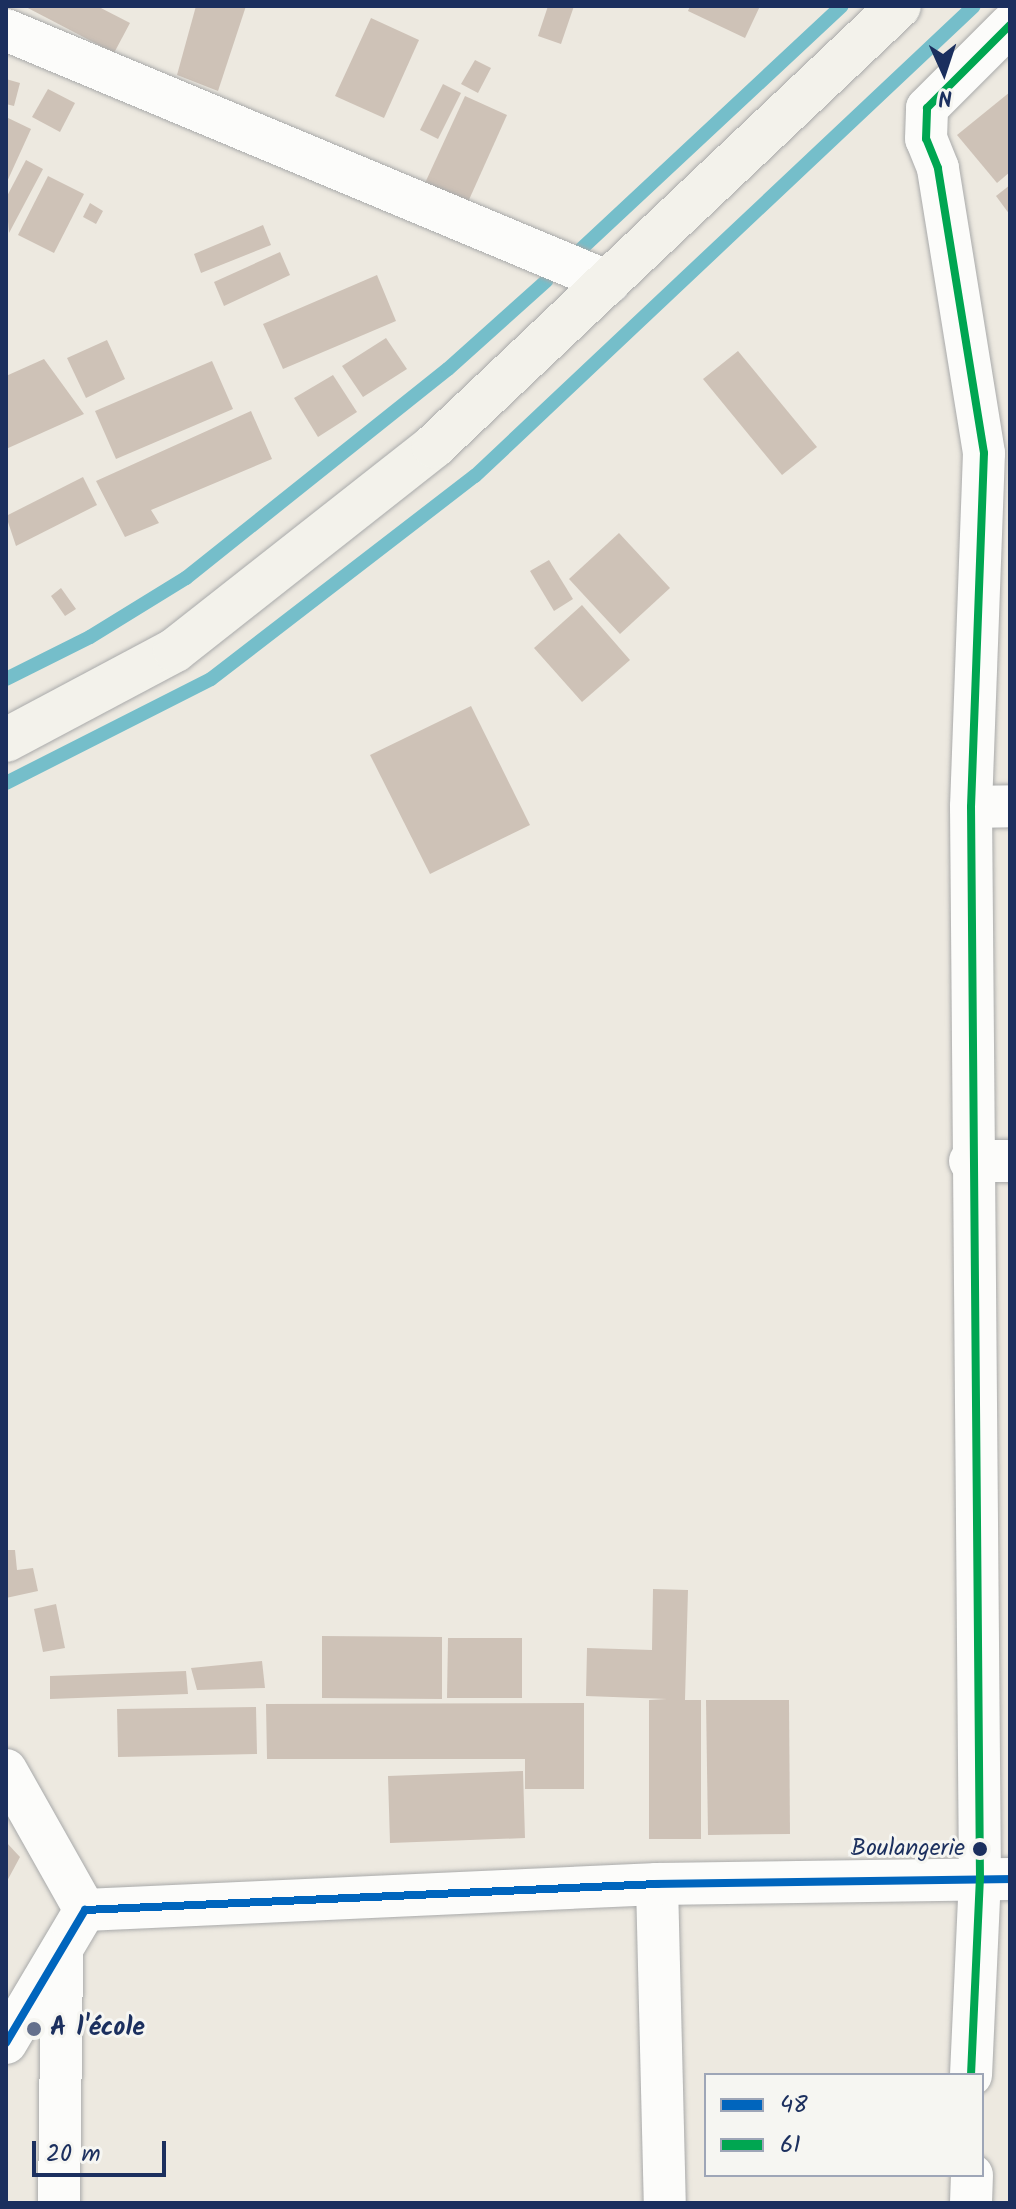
<!DOCTYPE html>
<meta charset="utf-8">
<style>
body{margin:0}
#map{position:relative;width:1016px;height:2209px;overflow:hidden;background:#ede9e0;font-family:Kalam,sans-serif}
div>[style]{position:absolute}
.stream>*{height:14px;margin:-7px;padding:0 7px;transform-origin:7px;border-radius:7px;background:#75beca}
.building>*{inset:0;background:#cec2b7}
.roads{filter:drop-shadow(0 0 2px #a9aaaa) drop-shadow(0 0 2px #a9aaaa)}
.street>*{height:42px;margin:-21px;padding:0 21px;transform-origin:21px;border-radius:21px;background:#fcfcfa}
.secondary>*{height:44px;margin:-22px;padding:0 22px;transform-origin:22px;border-radius:22px;background:#f3f2eb}
.bus-1>*{height:8px;margin:-4px;padding:0 4px;transform-origin:4px;border-radius:4px;background:#0065bd}
.bus-2>*{height:8px;margin:-4px;padding:0 4px;transform-origin:4px;border-radius:4px;background:#00a651}
.dots>*{width:22px;height:22px;translate:-50% -50%;box-sizing:border-box;border:4px solid #f6f6f2;border-radius:50%}
span{translate:-50% -50%;white-space:nowrap;text-align:center;line-height:1.15;-webkit-text-stroke:6px #f6f6f2;paint-order:stroke}
.bus-label{font-size:24px;color:#1b2f5e}
.right{translate:-100% -50%;text-align:right}
.poi-label{font-size:26px;color:#1b2f5e;font-weight:700}
.left{translate:0 -50%;text-align:left}
.frame{position:absolute;inset:0;border:8px solid #1b2f5e;pointer-events:none}
.legend{position:absolute;left:704px;top:2073px;width:280px;height:104px;box-sizing:border-box;background:#f6f6f2;border:2px solid #9ea6b7;margin:0;padding:10px 14px;list-style:none;font-size:24px;color:#1b2f5e}
.legend li{display:flex;align-items:center;gap:16px;height:40px}
.legend b{width:40px;border:2px solid #9ea6b7}
.north{position:absolute;left:904px;top:32px;width:80px;height:80px;-webkit-text-stroke:6px #f6f6f2;paint-order:stroke;rotate:177deg;font-size:22px;font-weight:700;line-height:32px;text-align:center;color:#1b2f5e}
.north::after{content:'';display:block;margin:auto;width:28px;height:36px;background:#1b2f5e;clip-path:polygon(50% 0,100% 100%,50% 72%,0 100%)}
.scale{position:absolute;left:32px;top:2141px;width:134px;height:36px;box-sizing:border-box;border:4px solid #1b2f5e;border-top:0;padding-left:10px;font-size:24px;line-height:28px;white-space:nowrap;color:#1b2f5e;-webkit-text-stroke:6px #f6f6f2;paint-order:stroke}
</style>
<div id="map">
<div class="stream">
<i style="left:579px;top:251px;width:359px;rotate:-43deg"></i>
<i style="left:6px;top:679px;width:94px;rotate:-26.6deg"></i>
<i style="left:90px;top:637px;width:113px;rotate:-31.6deg"></i>
<i style="left:186px;top:578px;width:335px;rotate:-38.6deg"></i>
<i style="left:448px;top:369px;width:132px;rotate:-41.9deg"></i>
<i style="left:6px;top:783px;width:230px;rotate:-26.9deg"></i>
<i style="left:211px;top:679px;width:333px;rotate:-37.6deg"></i>
<i style="left:475px;top:476px;width:685px;rotate:-43.29deg"></i>
</div>
<div class="building">
<i style="clip-path:polygon(24px 6px,97px 6px,130px 23px,114px 53px)"></i>
<i style="clip-path:polygon(196px 6px,246px 6px,218px 91px,177px 75px)"></i>
<i style="clip-path:polygon(548px 6px,574px 6px,561px 44px,538px 36px)"></i>
<i style="clip-path:polygon(690px 6px,760px 6px,745px 38px,688px 11px)"></i>
<i style="clip-path:polygon(371px 18px,419px 40px,384px 118px,335px 96px)"></i>
<i style="clip-path:polygon(475px 60px,491px 68px,478px 93px,461px 84px)"></i>
<i style="clip-path:polygon(6px 79px,20px 83px,14px 106px,6px 104px)"></i>
<i style="clip-path:polygon(443px 84px,461px 93px,438px 139px,420px 130px)"></i>
<i style="clip-path:polygon(48px 89px,75px 103px,60px 132px,32px 117px)"></i>
<i style="clip-path:polygon(1010px 92px,1010px 172px,997px 183px,957px 135px)"></i>
<i style="clip-path:polygon(465px 96px,507px 115px,468px 202px,425px 183px)"></i>
<i style="clip-path:polygon(6px 117px,31px 129px,6px 184px)"></i>
<i style="clip-path:polygon(26px 160px,43px 169px,9px 233px,6px 198px)"></i>
<i style="clip-path:polygon(48px 176px,84px 194px,54px 253px,18px 235px)"></i>
<i style="clip-path:polygon(1010px 185px,1010px 215px,996px 196px)"></i>
<i style="clip-path:polygon(90px 203px,103px 211px,96px 224px,83px 217px)"></i>
<i style="clip-path:polygon(263px 225px,271px 245px,201px 273px,194px 254px)"></i>
<i style="clip-path:polygon(280px 252px,290px 275px,224px 306px,214px 282px)"></i>
<i style="clip-path:polygon(377px 275px,396px 321px,283px 369px,263px 324px)"></i>
<i style="clip-path:polygon(386px 338px,407px 369px,363px 397px,342px 366px)"></i>
<i style="clip-path:polygon(107px 340px,125px 379px,86px 398px,67px 358px)"></i>
<i style="clip-path:polygon(738px 351px,817px 447px,782px 475px,703px 379px)"></i>
<i style="clip-path:polygon(44px 359px,84px 414px,6px 449px,6px 376px)"></i>
<i style="clip-path:polygon(212px 361px,233px 409px,116px 459px,95px 411px)"></i>
<i style="clip-path:polygon(333px 375px,357px 412px,318px 437px,294px 398px)"></i>
<i style="clip-path:polygon(251px 411px,272px 459px,151px 510px,159px 523px,125px 537px,96px 481px)"></i>
<i style="clip-path:polygon(83px 477px,97px 505px,16px 546px,6px 516px)"></i>
<i style="clip-path:polygon(619px 533px,670px 588px,620px 634px,569px 579px)"></i>
<i style="clip-path:polygon(549px 560px,573px 599px,554px 611px,530px 571px)"></i>
<i style="clip-path:polygon(61px 588px,76px 609px,65px 616px,51px 596px)"></i>
<i style="clip-path:polygon(582px 605px,630px 660px,582px 702px,534px 648px)"></i>
<i style="clip-path:polygon(471px 706px,530px 825px,430px 874px,370px 755px)"></i>
<i style="clip-path:polygon(6px 1550px,15px 1550px,17px 1570px,33px 1568px,38px 1591px,6px 1598px)"></i>
<i style="clip-path:polygon(653px 1589px,688px 1590px,685px 1700px,701px 1700px,701px 1839px,649px 1839px,649px 1700px,667px 1699px,586px 1696px,587px 1648px,652px 1650px)"></i>
<i style="clip-path:polygon(56px 1604px,65px 1648px,43px 1652px,34px 1609px)"></i>
<i style="clip-path:polygon(322px 1636px,442px 1637px,442px 1699px,322px 1698px)"></i>
<i style="clip-path:polygon(448px 1638px,522px 1638px,522px 1698px,447px 1698px)"></i>
<i style="clip-path:polygon(262px 1661px,265px 1688px,197px 1690px,191px 1668px)"></i>
<i style="clip-path:polygon(186px 1671px,188px 1694px,50px 1699px,50px 1676px)"></i>
<i style="clip-path:polygon(706px 1700px,789px 1700px,790px 1834px,708px 1835px)"></i>
<i style="clip-path:polygon(584px 1703px,584px 1789px,525px 1789px,525px 1759px,267px 1759px,266px 1704px)"></i>
<i style="clip-path:polygon(256px 1707px,257px 1754px,118px 1757px,117px 1709px)"></i>
<i style="clip-path:polygon(523px 1771px,525px 1838px,390px 1843px,388px 1776px)"></i>
<i style="clip-path:polygon(6px 1842px,20px 1857px,6px 1883px)"></i>
</div>
<div class="roads">
<div class="street">
<i style="left:6px;top:30px;width:654px;rotate:22.68deg"></i>
<i style="left:971px;top:807px;width:39px;rotate:-1deg"></i>
<i style="left:970px;top:1161px;width:40px"></i>
<i style="left:6px;top:1770px;width:161px;rotate:60.6deg"></i>
<i style="left:657px;top:1884px;width:319px;rotate:88.6deg"></i>
<i style="left:6px;top:2043px;width:155px;rotate:-59.3deg"></i>
<i style="left:85px;top:1910px;width:573px;rotate:-2.6deg"></i>
<i style="left:657px;top:1884px;width:353px;rotate:-0.8deg"></i>
<i style="left:971px;top:2075px;width:195px;rotate:-87.4deg"></i>
<i style="left:980px;top:1880px;width:1073px;rotate:-90.48deg"></i>
<i style="left:971px;top:807px;width:354px;rotate:-87.9deg"></i>
<i style="left:984px;top:453px;width:289px;rotate:-99.2deg"></i>
<i style="left:938px;top:168px;width:31px;rotate:-112deg"></i>
<i style="left:926px;top:139px;width:31px;rotate:-88deg"></i>
<i style="left:927px;top:108px;width:117px;rotate:-45deg"></i>
<i style="left:59px;top:2203px;width:252px;rotate:-89.3deg"></i>
<i style="left:971px;top:2203px;width:28px;rotate:-88deg"></i>
</div>
<div class="secondary">
<i style="left:6px;top:740px;width:191px;rotate:-28deg"></i>
<i style="left:175px;top:650px;width:330px;rotate:-38.2deg"></i>
<i style="left:434px;top:446px;width:640px;rotate:-43.42deg"></i>
</div>
</div>
<div class="bus-1">
<i style="left:6px;top:2043px;width:155px;rotate:-59.3deg"></i>
<i style="left:85px;top:1910px;width:573px;rotate:-2.6deg"></i>
<i style="left:657px;top:1884px;width:353px;rotate:-0.8deg"></i>
</div>
<div class="bus-2">
<i style="left:971px;top:2075px;width:195px;rotate:-87.4deg"></i>
<i style="left:980px;top:1880px;width:1073px;rotate:-90.48deg"></i>
<i style="left:971px;top:807px;width:354px;rotate:-87.9deg"></i>
<i style="left:984px;top:453px;width:289px;rotate:-99.2deg"></i>
<i style="left:938px;top:168px;width:31px;rotate:-112deg"></i>
<i style="left:926px;top:139px;width:31px;rotate:-88deg"></i>
<i style="left:927px;top:108px;width:117px;rotate:-45deg"></i>
</div>
<div class="dots">
<i style="left:980px;top:1849px;background:#1b2f5e"></i>
<i style="left:34px;top:2029px;background:#64708c"></i>
</div>
<div class="bus-label">
<span class="right" style="left:965px;top:1849px">Boulangerie</span>
</div>
<div class="poi-label">
<span class="left" style="left:50px;top:2029px">A l'école</span>
</div>
<div class="frame"></div>
<ul class="legend">
<li><b style="height:10px;background:#0065bd"></b>48</li>
<li><b style="height:10px;background:#00a651"></b>61</li>
</ul>
<div class="north">N</div>
<div class="scale">20 m</div>
</div>
